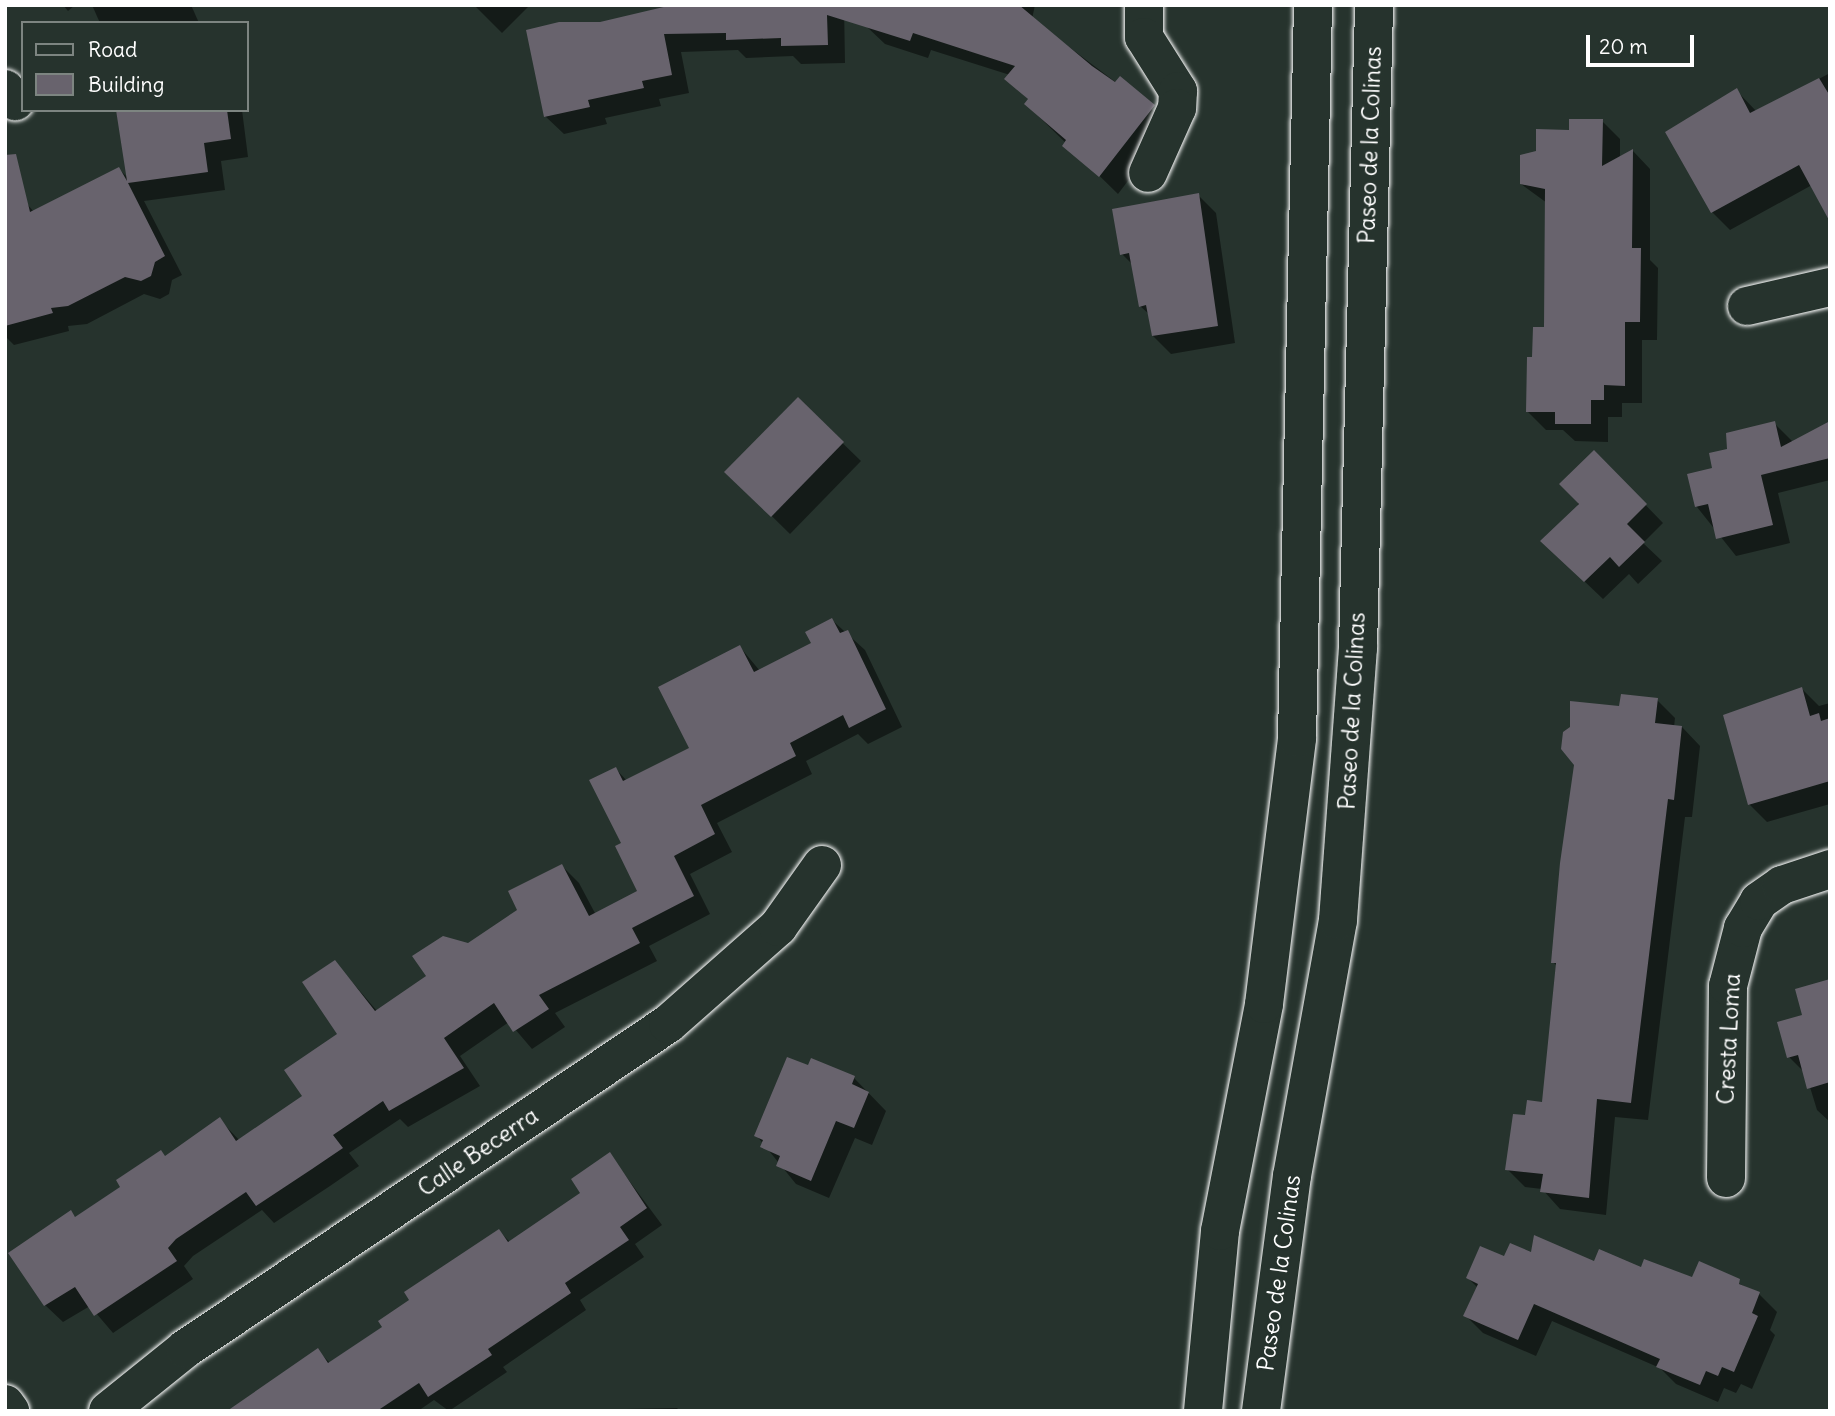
<!DOCTYPE html>
<style>
body{margin:0}
#map{position:relative;width:1835px;height:1416px;overflow:hidden;background:#26332d;font-family:Delius,sans-serif}
div>[style]{position:absolute}
.shadow>*{inset:0;background:#0007}
.building>*{inset:0;background:#68636d}
.roads{filter:drop-shadow(0 0 2px #fff) drop-shadow(0 0 2px #fff)}
.minor>*{height:38px;margin:-19px;padding:0 19px;transform-origin:19px;border-radius:19px;background:#26332d}
.major>*{height:38px;margin:-19px;padding:0 19px;transform-origin:19px;border-radius:19px;background:#26332d}
span{translate:-50% -50%;white-space:nowrap;text-align:center;line-height:1.15;-webkit-text-stroke:5px #26332d;paint-order:stroke}
.street-label{font-size:23px;color:#fff}
.frame{position:absolute;inset:0;border:7px solid #fff;pointer-events:none}
.legend{position:absolute;left:21px;top:21px;width:228px;height:91px;box-sizing:border-box;background:#26332d;border:2px solid #7d8581;margin:0;padding:9px 12px;list-style:none;font-size:21px;color:#fff}
.legend li{display:flex;align-items:center;gap:14px;height:35px}
.legend b{width:35px;border:2px solid #7d8581}
.scale{position:absolute;left:1586px;top:35px;width:108px;height:32px;box-sizing:border-box;border:4px solid #fff;border-top:0;padding-left:9px;font-size:21px;line-height:24px;white-space:nowrap;color:#fff;-webkit-text-stroke:5px #26332d;paint-order:stroke}
</style>
<div id="map">
<div class="shadow">
<i style="clip-path:polygon(63px 5px,75px 5px,68px 11px)"></i>
<i style="clip-path:polygon(92px 5px,191px 5px,199px 23px,100px 23px)"></i>
<i style="clip-path:polygon(474px 5px,530px 5px,502px 33px)"></i>
<i style="clip-path:polygon(844px 5px,845px 63px,801px 64px,793px 56px,746px 58px,738px 50px,681px 52px,689px 93px,659px 99px,661px 106px,605px 118px,607px 124px,564px 134px,545px 116px,601px 23px)"></i>
<i style="clip-path:polygon(873px 5px,1035px 5px,1032px 19px,1171px 124px,1118px 194px,1026px 104px,1029px 100px,1007px 79px,1010px 75px,931px 50px,928px 58px,885px 44px,866px 26px)"></i>
<i style="clip-path:polygon(1830px 73px,1830px 213px,1812px 185px,1730px 230px,1712px 212px,1736px 90px,1757px 112px)"></i>
<i style="clip-path:polygon(118px 110px,242px 110px,248px 157px,221px 161px,225px 190px,144px 201px,182px 275px,172px 280px,169px 294px,160px 299px,144px 294px,87px 324px,68px 326px,69px 331px,14px 345px,5px 336px,5px 211px,28px 205px,34px 212px,119px 169px,128px 178px)"></i>
<i style="clip-path:polygon(1602px 121px,1620px 139px,1620px 158px,1633px 151px,1650px 169px,1650px 260px,1658px 268px,1657px 340px,1642px 340px,1642px 403px,1622px 403px,1622px 417px,1608px 417px,1608px 442px,1575px 441px,1563px 430px,1546px 430px,1528px 412px,1534px 358px,1545px 329px,1547px 203px,1521px 184px,1538px 152px,1570px 131px)"></i>
<i style="clip-path:polygon(1198px 195px,1216px 213px,1235px 343px,1171px 354px,1153px 336px,1150px 315px,1140px 306px,1133px 265px,1122px 254px)"></i>
<i style="clip-path:polygon(798px 400px,861px 461px,790px 534px,727px 472px)"></i>
<i style="clip-path:polygon(1774px 423px,1794px 443px,1830px 423px,1830px 480px,1778px 493px,1790px 543px,1736px 556px,1697px 507px,1714px 469px,1729px 450px)"></i>
<i style="clip-path:polygon(1594px 452px,1663px 523px,1643px 543px,1662px 561px,1638px 584px,1629px 574px,1603px 599px,1561px 559px)"></i>
<i style="clip-path:polygon(832px 620px,865px 650px,902px 727px,868px 744px,858px 734px,806px 761px,812px 774px,717px 823px,732px 852px,690px 874px,710px 914px,649px 946px,657px 961px,555px 1013px,565px 1027px,532px 1049px,509px 1022px,460px 1056px,480px 1086px,408px 1127px,400px 1119px,349px 1153px,359px 1166px,330px 1186px,274px 1223px,262px 1210px,193px 1256px,184px 1266px,193px 1279px,113px 1333px,90px 1306px,63px 1322px,45px 1305px,71px 1213px,76px 1218px,220px 1120px,240px 1141px,304px 1097px,340px 1034px,335px 962px,377px 1011px,520px 910px,562px 866px,579px 883px,596px 915px,640px 892px,623px 844px,616px 769px,627px 781px,691px 748px,740px 647px,760px 671px,813px 644px)"></i>
<i style="clip-path:polygon(1802px 689px,1819px 706px,1830px 703px,1830px 804px,1767px 822px,1749px 804px)"></i>
<i style="clip-path:polygon(1657px 700px,1675px 718px,1674px 727px,1682px 727px,1700px 746px,1692px 817px,1685px 817px,1648px 1120px,1615px 1117px,1606px 1215px,1560px 1209px,1542px 1189px,1525px 1187px,1507px 1169px,1527px 1117px,1543px 1104px,1558px 967px,1553px 962px,1621px 708px)"></i>
<i style="clip-path:polygon(1830px 981px,1830px 1122px,1817px 1110px,1806px 1074px,1789px 1057px,1804px 1016px)"></i>
<i style="clip-path:polygon(809px 1068px,854px 1078px,886px 1111px,872px 1145px,855px 1138px,829px 1198px,796px 1184px,756px 1135px)"></i>
<i style="clip-path:polygon(610px 1155px,662px 1225px,635px 1244px,644px 1257px,580px 1300px,586px 1310px,503px 1367px,507px 1372px,449px 1411px,434px 1400px,418px 1411px,241px 1411px,318px 1351px,331px 1364px,384px 1327px,499px 1231px,511px 1243px,583px 1194px)"></i>
<i style="clip-path:polygon(1533px 1254px,1693px 1279px,1700px 1263px,1759px 1294px,1777px 1312px,1770px 1330px,1775px 1335px,1752px 1389px,1741px 1384px,1736px 1393px,1724px 1388px,1718px 1402px,1676px 1384px,1660px 1368px,1552px 1321px,1536px 1356px,1483px 1333px,1465px 1315px,1478px 1288px,1468px 1278px,1505px 1259px)"></i>
<i style="clip-path:polygon(677px 1408px,680px 1411px,626px 1411px,626px 1409px)"></i>
</div>
<div class="building">
<i style="clip-path:polygon(672px 5px,1019px 5px,1092px 66px,1115px 82px,1120px 76px,1155px 105px,1099px 177px,1062px 146px,1066px 140px,1024px 104px,1028px 99px,1004px 79px,1015px 66px,913px 33px,910px 41px,827px 15px,828px 45px,781px 46px,781px 38px,726px 40px,726px 33px,664px 34px,672px 75px,642px 81px,644px 88px,588px 100px,590px 107px,544px 117px,526px 30px,559px 22px,600px 22px)"></i>
<i style="clip-path:polygon(1819px 78px,1830px 96px,1830px 222px,1799px 165px,1711px 213px,1665px 132px,1737px 88px,1750px 113px)"></i>
<i style="clip-path:polygon(116px 110px,227px 110px,231px 139px,204px 143px,208px 172px,128px 183px,165px 256px,155px 262px,151px 276px,141px 281px,125px 277px,68px 306px,51px 308px,53px 313px,5px 326px,5px 155px,16px 154px,30px 212px,119px 167px,127px 181px)"></i>
<i style="clip-path:polygon(1569px 119px,1603px 119px,1602px 166px,1633px 149px,1632px 248px,1641px 248px,1640px 322px,1625px 322px,1625px 386px,1604px 385px,1604px 400px,1591px 400px,1591px 424px,1555px 424px,1555px 412px,1526px 412px,1527px 357px,1532px 357px,1533px 327px,1544px 327px,1545px 189px,1520px 184px,1520px 155px,1536px 151px,1536px 129px,1569px 130px)"></i>
<i style="clip-path:polygon(1199px 193px,1218px 326px,1152px 336px,1146px 305px,1139px 307px,1129px 253px,1120px 255px,1112px 209px)"></i>
<i style="clip-path:polygon(798px 397px,844px 442px,771px 517px,724px 472px)"></i>
<i style="clip-path:polygon(1775px 421px,1781px 447px,1830px 421px,1830px 458px,1761px 475px,1773px 525px,1716px 539px,1708px 504px,1695px 507px,1687px 474px,1712px 468px,1709px 453px,1727px 449px,1726px 433px)"></i>
<i style="clip-path:polygon(1594px 450px,1647px 504px,1627px 524px,1645px 542px,1619px 567px,1610px 557px,1584px 582px,1540px 541px,1579px 504px,1559px 484px)"></i>
<i style="clip-path:polygon(832px 618px,840px 633px,848px 630px,886px 709px,849px 728px,843px 715px,790px 743px,796px 756px,701px 805px,715px 834px,674px 856px,694px 896px,632px 928px,640px 943px,539px 995px,549px 1009px,513px 1032px,494px 1003px,444px 1038px,464px 1068px,389px 1111px,383px 1101px,333px 1135px,343px 1148px,312px 1169px,256px 1206px,246px 1192px,176px 1239px,168px 1248px,177px 1261px,94px 1316px,75px 1287px,44px 1306px,8px 1253px,71px 1210px,75px 1217px,120px 1187px,116px 1180px,161px 1150px,165px 1156px,220px 1117px,236px 1141px,302px 1096px,284px 1070px,337px 1034px,302px 982px,335px 960px,375px 1011px,426px 976px,412px 956px,443px 936px,468px 943px,517px 910px,508px 891px,562px 864px,589px 916px,637px 891px,615px 846px,621px 843px,589px 780px,616px 767px,623px 781px,689px 748px,658px 687px,740px 645px,754px 672px,811px 643px,805px 632px)"></i>
<i style="clip-path:polygon(1802px 687px,1810px 716px,1819px 713px,1821px 721px,1830px 718px,1830px 781px,1748px 805px,1723px 715px)"></i>
<i style="clip-path:polygon(1621px 694px,1658px 698px,1655px 723px,1682px 726px,1674px 800px,1668px 799px,1631px 1103px,1597px 1099px,1589px 1198px,1540px 1192px,1543px 1174px,1505px 1170px,1513px 1114px,1525px 1115px,1527px 1100px,1542px 1102px,1556px 963px,1551px 963px,1560px 863px,1574px 765px,1561px 749px,1563px 732px,1570px 727px,1570px 701px,1619px 706px)"></i>
<i style="clip-path:polygon(1830px 979px,1830px 1082px,1807px 1089px,1798px 1055px,1787px 1058px,1777px 1022px,1802px 1015px,1795px 989px)"></i>
<i style="clip-path:polygon(787px 1057px,808px 1065px,811px 1058px,855px 1076px,852px 1084px,869px 1092px,854px 1128px,836px 1121px,811px 1181px,776px 1166px,780px 1156px,760px 1147px,763px 1140px,754px 1136px)"></i>
<i style="clip-path:polygon(610px 1152px,647px 1208px,620px 1227px,629px 1240px,565px 1283px,571px 1293px,488px 1349px,492px 1355px,428px 1397px,419px 1383px,377px 1411px,227px 1411px,318px 1348px,328px 1363px,382px 1327px,378px 1321px,409px 1300px,404px 1292px,499px 1229px,508px 1242px,580px 1193px,571px 1179px)"></i>
<i style="clip-path:polygon(1534px 1235px,1594px 1261px,1599px 1249px,1641px 1267px,1644px 1259px,1692px 1277px,1699px 1261px,1740px 1279px,1739px 1284px,1760px 1292px,1752px 1313px,1758px 1316px,1734px 1372px,1722px 1367px,1718px 1376px,1706px 1371px,1700px 1385px,1656px 1367px,1660px 1359px,1534px 1304px,1518px 1340px,1463px 1316px,1478px 1284px,1466px 1278px,1480px 1246px,1504px 1256px,1510px 1243px,1531px 1252px)"></i>
</div>
<div class="roads">
<div class="minor">
<i style="left:1144px;top:5px;width:32px;rotate:90deg"></i>
<i style="left:1144px;top:37px;width:64px;rotate:57.8deg"></i>
<i style="left:1178px;top:91px;width:17px;rotate:93deg"></i>
<i style="left:1177px;top:108px;width:71px;rotate:114deg"></i>
<i style="left:5px;top:89px;width:16px;rotate:50deg"></i>
<i style="left:1747px;top:306px;width:85px;rotate:-12.9deg"></i>
<i style="left:1726px;top:1178px;width:192px;rotate:-89.4deg"></i>
<i style="left:1728px;top:986px;width:60px;rotate:-75.5deg"></i>
<i style="left:1743px;top:928px;width:31px;rotate:-59deg"></i>
<i style="left:1759px;top:901px;width:28px;rotate:-35deg"></i>
<i style="left:1782px;top:885px;width:51px;rotate:-18.4deg"></i>
<i style="left:5px;top:1404px;width:9px;rotate:54deg"></i>
<i style="left:108px;top:1411px;width:99px;rotate:-38.8deg"></i>
<i style="left:185px;top:1349px;width:582px;rotate:-33.94deg"></i>
<i style="left:668px;top:1024px;width:147px;rotate:-41.4deg"></i>
<i style="left:778px;top:927px;width:76px;rotate:-54.6deg"></i>
</div>
<div class="major">
<i style="left:1203px;top:1411px;width:181px;rotate:-84.6deg"></i>
<i style="left:1220px;top:1231px;width:231px;rotate:-79deg"></i>
<i style="left:1264px;top:1004px;width:268px;rotate:-82.9deg"></i>
<i style="left:1297px;top:738px;width:733px;rotate:-88.75deg"></i>
<i style="left:1261px;top:1411px;width:237px;rotate:-82.5deg"></i>
<i style="left:1292px;top:1176px;width:260px;rotate:-79.8deg"></i>
<i style="left:1338px;top:920px;width:273px;rotate:-85.8deg"></i>
<i style="left:1358px;top:648px;width:643px;rotate:-88.57deg"></i>
</div>
</div>
<div class="street-label">
<span style="left:1370px;top:145px;rotate:-88deg">Paseo de la Colinas</span>
<span style="left:1352px;top:711px;rotate:-87deg">Paseo de la Colinas</span>
<span style="left:1729px;top:1039px;rotate:-87deg">Cresta Loma</span>
<span style="left:478px;top:1152px;rotate:-34deg">Calle Becerra</span>
<span style="left:1279px;top:1273px;rotate:-82deg">Paseo de la Colinas</span>
</div>
<div class="frame"></div>
<ul class="legend">
<li><b style="height:9px;background:#26332d"></b>Road</li>
<li><b style="height:19px;background:#68636d"></b>Building</li>
</ul>
<div class="scale">20 m</div>
</div>
